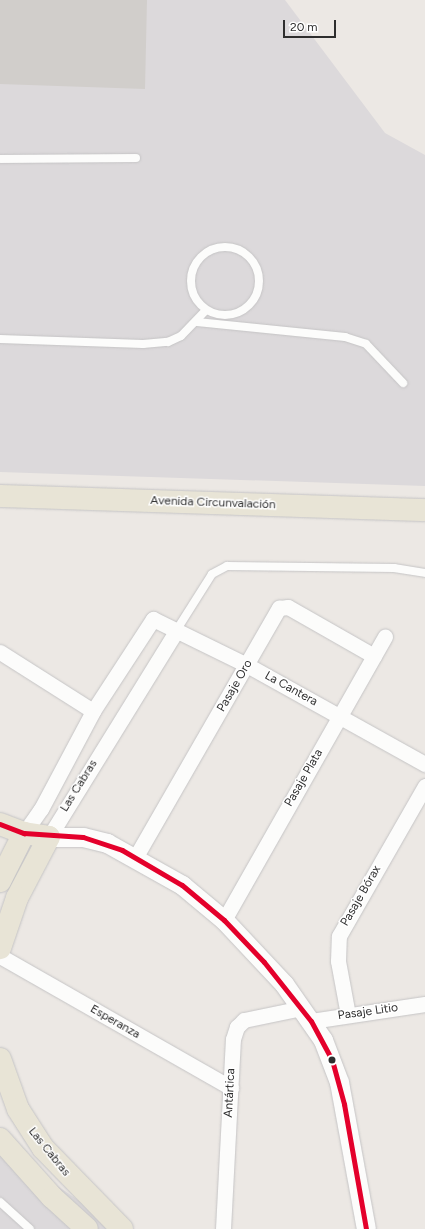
<!DOCTYPE html>
<meta charset="utf-8">
<style>
body{margin:0}
#map{position:relative;width:425px;height:1229px;overflow:hidden;background:#ece8e4;font-family:Figtree,sans-serif}
div>[style]{position:absolute}
.industrial>*{inset:0;background:#dcd9db}
.building>*{inset:0;background:#d1cecb}
.roads{filter:drop-shadow(0 0 1px #c5c4c5) drop-shadow(0 0 1px #c5c4c5)}
.service>*{height:8px;margin:-4px;padding:0 4px;transform-origin:4px;border-radius:4px;background:#fcfcfb}
.service>.ring{margin:-4px;padding:0;box-sizing:content-box;background:none;border:8px solid #fcfcfb;border-radius:50%}
.minor>*{height:15px;margin:-7.5px;padding:0 7.5px;transform-origin:7.5px;border-radius:7.5px;background:#fcfcfb}
.tertiary>*{height:19px;margin:-9.5px;padding:0 9.5px;transform-origin:9.5px;border-radius:9.5px;background:#fcfcfb}
.primary>*{height:22px;margin:-11px;padding:0 11px;transform-origin:11px;border-radius:11px;background:#e8e4d6}
.bus-1>*{height:5px;margin:-2.5px;padding:0 2.5px;transform-origin:2.5px;border-radius:2.5px;background:#e4002b}
.dots>*{width:11px;height:11px;translate:-50% -50%;box-sizing:border-box;border:2px solid #fff;border-radius:50%}
span{translate:-50% -50%;white-space:nowrap;text-align:center;line-height:1.15;-webkit-text-stroke:3px #fff;paint-order:stroke}
.street-label{font-size:12px;color:#2e2e2e}
.scale{position:absolute;left:283px;top:20px;width:53px;height:18px;box-sizing:border-box;border:2px solid #2e2e2e;border-top:0;padding-left:5px;font-size:12px;line-height:14px;white-space:nowrap;color:#2e2e2e;-webkit-text-stroke:3px #fff;paint-order:stroke}
</style>
<div id="map">
<div class="industrial">
<i style="clip-path:polygon(0 0,285px 0,385px 133px,425px 155px,425px 486px,0 472px)"></i>
<i style="clip-path:polygon(0 1147px,106px 1219px,114px 1229px,0 1229px)"></i>
</div>
<div class="building">
<i style="clip-path:polygon(0 0,147px 0,145px 89px,0 84px)"></i>
</div>
<div class="roads">
<div class="service">
<i style="left:0;top:159px;width:136px;rotate:-0.4deg"></i>
<i class="ring" style="left:191px;top:247px;width:60px;height:60px"></i>
<i style="left:197px;top:322px;width:149px;rotate:5.8deg"></i>
<i style="left:345px;top:337px;width:22px;rotate:18deg"></i>
<i style="left:366px;top:344px;width:54px;rotate:46.5deg"></i>
<i style="left:0;top:339px;width:143px;rotate:2deg"></i>
<i style="left:143px;top:344px;width:25px;rotate:-5deg"></i>
<i style="left:168px;top:342px;width:14px;rotate:-25deg"></i>
<i style="left:181px;top:336px;width:36px;rotate:-46deg"></i>
<i style="left:176px;top:631px;width:67px;rotate:-57.7deg"></i>
<i style="left:212px;top:574px;width:17px;rotate:-28deg"></i>
<i style="left:227px;top:566px;width:167px;rotate:0.7deg"></i>
<i style="left:394px;top:568px;width:31px;rotate:9deg"></i>
<i style="left:0;top:1202px;width:40px;rotate:42deg"></i>
</div>
<div class="minor">
<i style="left:0;top:652px;width:110px;rotate:32.4deg"></i>
<i style="left:24px;top:833px;width:29px;rotate:-55deg"></i>
<i style="left:41px;top:809px;width:111px;rotate:-62deg"></i>
<i style="left:93px;top:711px;width:110px;rotate:-56.9deg"></i>
<i style="left:153px;top:619px;width:105px;rotate:26.1deg"></i>
<i style="left:247px;top:665px;width:204px;rotate:29.1deg"></i>
<i style="left:49px;top:837px;width:242px;rotate:-58.3deg"></i>
<i style="left:135px;top:858px;width:289px;rotate:-60.1deg"></i>
<i style="left:279px;top:608px;width:9px;rotate:-6deg"></i>
<i style="left:288px;top:607px;width:99px;rotate:29.7deg"></i>
<i style="left:224px;top:920px;width:326px;rotate:-60.4deg"></i>
<i style="left:0;top:956px;width:266px;rotate:29.7deg"></i>
<i style="left:348px;top:1015px;width:55px;rotate:-100.5deg"></i>
<i style="left:338px;top:961px;width:25px;rotate:-88deg"></i>
<i style="left:339px;top:936px;width:173px;rotate:-60.2deg"></i>
<i style="left:311px;top:1021px;width:115px;rotate:-8.5deg"></i>
<i style="left:223px;top:1229px;width:190px;rotate:-87deg"></i>
<i style="left:233px;top:1039px;width:13px;rotate:-72deg"></i>
<i style="left:237px;top:1027px;width:10px;rotate:-45deg"></i>
<i style="left:244px;top:1020px;width:59px;rotate:-11.7deg"></i>
</div>
<div class="tertiary">
<i style="left:49px;top:837px;width:34px"></i>
<i style="left:83px;top:837px;width:25px;rotate:14deg"></i>
<i style="left:107px;top:843px;width:86px;rotate:29.2deg"></i>
<i style="left:182px;top:885px;width:55px;rotate:39.8deg"></i>
<i style="left:224px;top:920px;width:88px;rotate:46.8deg"></i>
<i style="left:284px;top:984px;width:68px;rotate:55.1deg"></i>
<i style="left:323px;top:1040px;width:45px;rotate:69.1deg"></i>
<i style="left:339px;top:1082px;width:149px;rotate:79.6deg"></i>
</div>
<div class="primary">
<i style="left:0;top:496px;width:425px;rotate:1.9deg"></i>
<i style="left:0;top:824px;width:26px;rotate:21deg"></i>
<i style="left:24px;top:833px;width:25px;rotate:9deg"></i>
<i style="left:49px;top:837px;width:69px;rotate:117.7deg"></i>
<i style="left:17px;top:898px;width:53px;rotate:108.8deg"></i>
<i style="left:0;top:881px;width:54px;rotate:-63.4deg"></i>
<i style="left:0;top:1059px;width:53px;rotate:70.2deg"></i>
<i style="left:18px;top:1109px;width:46px;rotate:57.3deg"></i>
<i style="left:43px;top:1148px;width:113px;rotate:45.7deg"></i>
<i style="left:0;top:1139px;width:78px;rotate:48.1deg"></i>
<i style="left:52px;top:1197px;width:47px;rotate:42.4deg"></i>
</div>
</div>
<div class="bus-1">
<i style="left:0;top:824px;width:26px;rotate:21deg"></i>
<i style="left:24px;top:833px;width:59px;rotate:3.9deg"></i>
<i style="left:83px;top:837px;width:41px;rotate:18.4deg"></i>
<i style="left:122px;top:850px;width:69px;rotate:30.3deg"></i>
<i style="left:182px;top:885px;width:55px;rotate:39.8deg"></i>
<i style="left:224px;top:920px;width:58px;rotate:46.4deg"></i>
<i style="left:264px;top:962px;width:75px;rotate:51.5deg"></i>
<i style="left:311px;top:1021px;width:44px;rotate:61.7deg"></i>
<i style="left:332px;top:1060px;width:46px;rotate:74.7deg"></i>
<i style="left:344px;top:1104px;width:127px;rotate:80deg"></i>
</div>
<div class="dots">
<i style="left:332px;top:1060px;background:#2e2e2e"></i>
</div>
<div class="street-label">
<span style="left:213px;top:503px;rotate:2deg">Avenida Circunvalación</span>
<span style="left:235px;top:686px;rotate:-60deg">Pasaje Oro</span>
<span style="left:291px;top:689px;rotate:29deg">La Cantera</span>
<span style="left:304px;top:778px;rotate:-60deg">Pasaje Plata</span>
<span style="left:79px;top:786px;rotate:-58deg">Las Cabras</span>
<span style="left:361px;top:896px;rotate:-60deg">Pasaje Bórax</span>
<span style="left:368px;top:1012px;rotate:-8deg">Pasaje Litio</span>
<span style="left:115px;top:1022px;rotate:30deg">Esperanza</span>
<span style="left:230px;top:1093px;rotate:-87deg">Antártica</span>
<span style="left:49px;top:1152px;rotate:51deg">Las Cabras</span>
</div>
<div class="scale">20 m</div>
</div>
